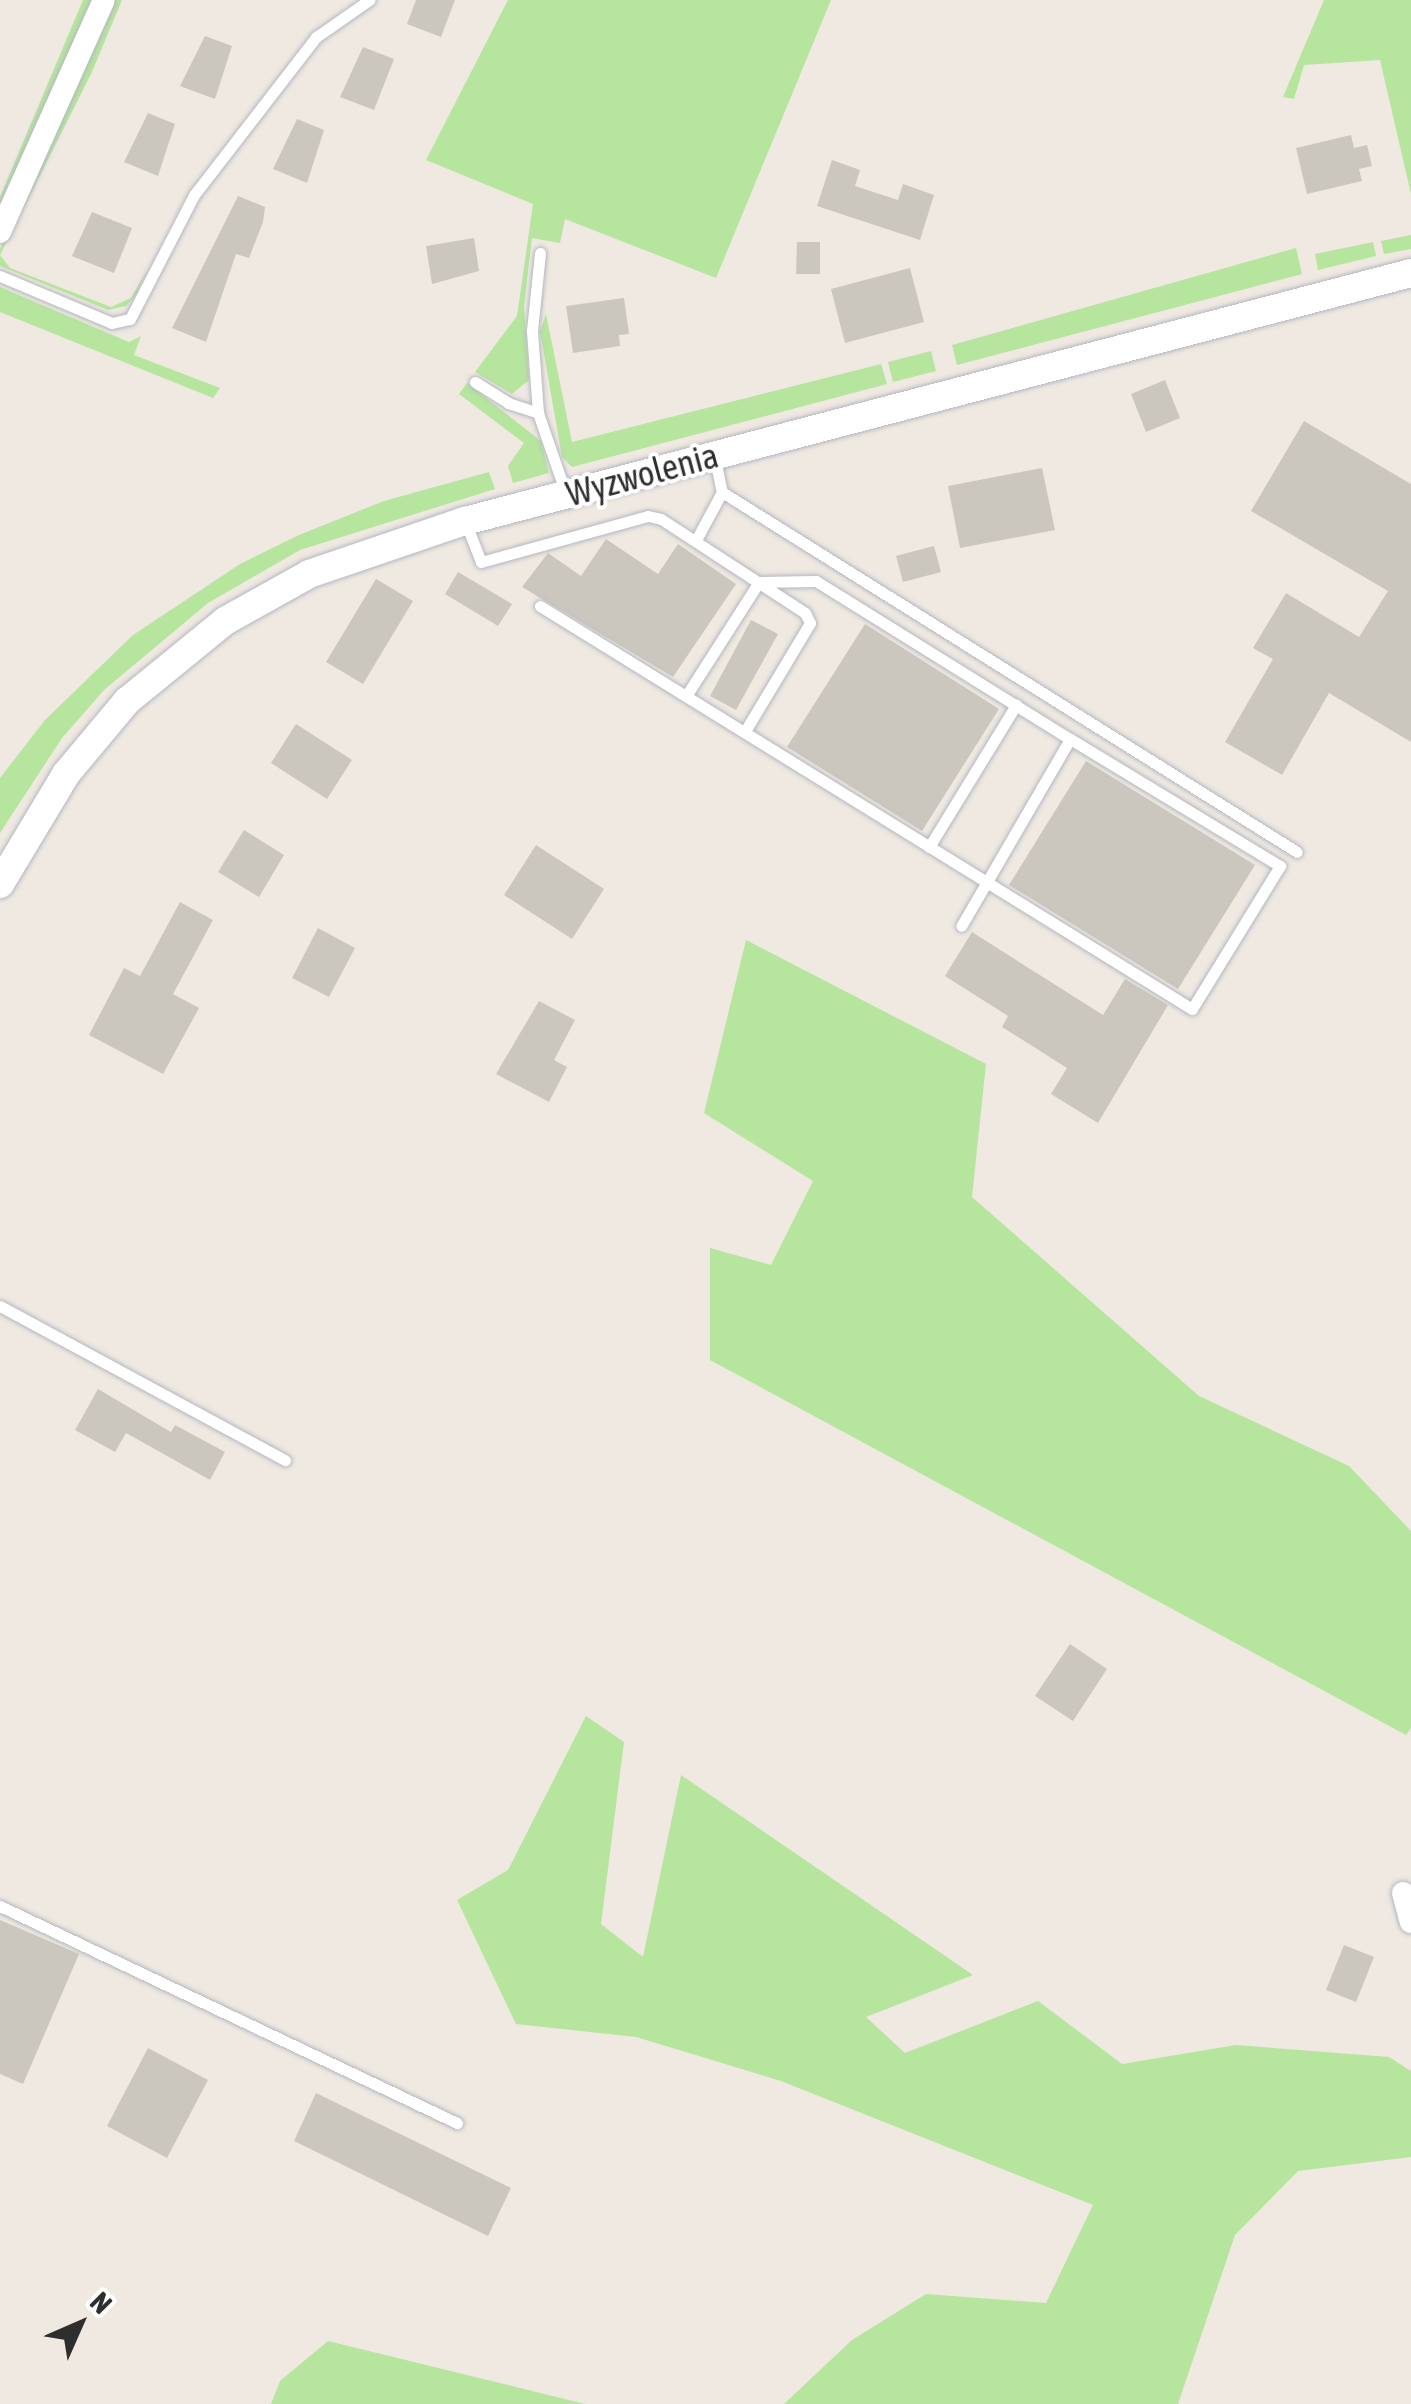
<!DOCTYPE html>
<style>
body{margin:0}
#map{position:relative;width:1411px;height:2404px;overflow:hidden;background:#efe9e1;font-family:"Asap Condensed",sans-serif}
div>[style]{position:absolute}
.green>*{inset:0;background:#b6e59e}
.building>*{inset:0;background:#cbc7bf}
.roads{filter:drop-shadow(0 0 2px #b4b7c1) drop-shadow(0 0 2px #b4b7c1)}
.service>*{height:11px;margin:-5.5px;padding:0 5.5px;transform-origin:5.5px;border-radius:5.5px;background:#fff}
.minor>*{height:22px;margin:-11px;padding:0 11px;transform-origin:11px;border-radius:11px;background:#fff}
.tertiary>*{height:28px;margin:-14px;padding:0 14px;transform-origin:14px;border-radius:14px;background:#fff}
span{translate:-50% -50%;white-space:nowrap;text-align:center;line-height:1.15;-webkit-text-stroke:8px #fff;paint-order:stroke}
.street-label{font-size:35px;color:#2e2e2e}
.north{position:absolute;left:30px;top:2274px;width:100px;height:100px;-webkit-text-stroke:8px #fff;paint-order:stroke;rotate:45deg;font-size:28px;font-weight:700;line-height:40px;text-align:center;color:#2e2e2e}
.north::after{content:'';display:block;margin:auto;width:35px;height:45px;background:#2e2e2e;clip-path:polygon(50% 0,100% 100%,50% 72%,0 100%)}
</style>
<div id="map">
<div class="green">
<i style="clip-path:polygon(83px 0,92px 0,0 211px,0 197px)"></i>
<i style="clip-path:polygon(114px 0,122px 0,92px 72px,0 255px,10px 268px,111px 307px,131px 298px,147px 270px,136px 295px,126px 306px,108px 310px,0 266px,0 249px)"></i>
<i style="clip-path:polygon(508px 0,831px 0,716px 278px,565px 219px,560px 243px,532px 238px,524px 306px,529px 380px,512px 394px,475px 372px,517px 316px,533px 204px,426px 160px)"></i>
<i style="clip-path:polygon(1324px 0,1411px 0,1411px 194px,1380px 60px,1304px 65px,1294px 99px,1283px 97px)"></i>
<i style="clip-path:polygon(1411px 235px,1411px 249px,1384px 254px,1381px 241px)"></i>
<i style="clip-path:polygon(1373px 242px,1376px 256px,1318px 270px,1315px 254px)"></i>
<i style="clip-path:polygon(1296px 248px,1302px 274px,957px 365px,952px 345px)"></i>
<i style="clip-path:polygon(0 287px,129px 342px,141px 336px,134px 355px,220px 388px,213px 398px,0 312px)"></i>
<i style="clip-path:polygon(546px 314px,572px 442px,881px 364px,887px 384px,572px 467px,562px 457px,540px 331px)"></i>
<i style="clip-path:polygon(931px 351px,936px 371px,893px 382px,888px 362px)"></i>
<i style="clip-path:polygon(467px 383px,541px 441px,549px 473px,513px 483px,508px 466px,524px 443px,459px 394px)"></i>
<i style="clip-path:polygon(489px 472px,495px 489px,300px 550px,208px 603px,104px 690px,62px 738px,0 833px,0 778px,45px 720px,133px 635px,240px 564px,299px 535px,384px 501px)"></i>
<i style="clip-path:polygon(746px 940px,986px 1064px,972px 1197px,1199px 1396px,1349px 1466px,1411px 1531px,1411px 1728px,1406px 1735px,710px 1360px,710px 1248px,771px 1265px,813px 1181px,704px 1113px)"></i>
<i style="clip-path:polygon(586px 1716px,624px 1742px,601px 1924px,643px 1957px,681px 1775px,973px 1975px,866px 2017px,905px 2053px,1038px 2001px,1122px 2064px,1236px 2045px,1389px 2057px,1411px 2071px,1411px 2157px,1298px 2171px,1235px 2235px,1178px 2404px,784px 2404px,852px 2340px,926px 2294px,1046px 2303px,1093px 2205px,781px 2081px,636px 2037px,516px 2024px,457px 1900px,508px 1870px)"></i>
<i style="clip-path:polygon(328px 2341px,585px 2404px,271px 2404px,280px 2381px)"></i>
</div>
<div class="building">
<i style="clip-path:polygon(416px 0,455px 0,441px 37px,407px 24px)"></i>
<i style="clip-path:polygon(205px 36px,232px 46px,215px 99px,180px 86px)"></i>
<i style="clip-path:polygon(363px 47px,394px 59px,374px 110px,340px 97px)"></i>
<i style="clip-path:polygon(148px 113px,175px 124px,158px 176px,124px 162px)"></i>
<i style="clip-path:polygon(297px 119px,324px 130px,307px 183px,273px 169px)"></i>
<i style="clip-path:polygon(1351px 135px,1354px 148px,1367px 145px,1372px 166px,1359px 169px,1362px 181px,1307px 194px,1296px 148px)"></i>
<i style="clip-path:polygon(832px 160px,860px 170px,855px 186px,898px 200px,903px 184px,934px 195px,920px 240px,817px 206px)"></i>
<i style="clip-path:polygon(238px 196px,265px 207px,263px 222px,249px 258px,236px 254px,206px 342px,172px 328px)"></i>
<i style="clip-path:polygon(92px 212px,132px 228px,114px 273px,72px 256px)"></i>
<i style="clip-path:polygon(474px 238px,479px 271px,432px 284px,426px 246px)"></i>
<i style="clip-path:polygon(797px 242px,820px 242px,820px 274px,796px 274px)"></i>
<i style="clip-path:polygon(910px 268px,924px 322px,845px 343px,831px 289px)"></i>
<i style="clip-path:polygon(624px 298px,629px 334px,619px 335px,620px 346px,573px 353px,566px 306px)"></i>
<i style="clip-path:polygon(1165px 380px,1180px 418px,1146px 432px,1131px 394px)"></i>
<i style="clip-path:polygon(1304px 421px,1411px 484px,1411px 742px,1329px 693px,1282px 775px,1225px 742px,1273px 659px,1253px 648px,1286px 593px,1359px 637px,1388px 591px,1251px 511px)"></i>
<i style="clip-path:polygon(1042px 468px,1055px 530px,960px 548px,948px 486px)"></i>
<i style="clip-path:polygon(606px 539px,658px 574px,678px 544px,736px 584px,673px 677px,522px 587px,548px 553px,581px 576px)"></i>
<i style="clip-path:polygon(934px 546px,941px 572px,903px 582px,896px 556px)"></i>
<i style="clip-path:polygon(458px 572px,512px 604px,498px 626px,445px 594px)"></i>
<i style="clip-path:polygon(376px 579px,413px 601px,363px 684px,326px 662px)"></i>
<i style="clip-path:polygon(751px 620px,778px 634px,736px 710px,710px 696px)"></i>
<i style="clip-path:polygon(865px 624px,999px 709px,922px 831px,787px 747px)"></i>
<i style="clip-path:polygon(296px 724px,352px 760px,327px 799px,271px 763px)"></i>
<i style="clip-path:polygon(1086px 761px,1255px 865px,1178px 989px,1009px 885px)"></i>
<i style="clip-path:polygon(244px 830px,284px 855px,259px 897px,218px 872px)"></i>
<i style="clip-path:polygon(536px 845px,604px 889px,572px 939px,504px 895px)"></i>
<i style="clip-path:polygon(180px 902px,213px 920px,173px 994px,199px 1008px,163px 1074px,89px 1035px,124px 968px,140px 976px)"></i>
<i style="clip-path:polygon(318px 928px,355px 948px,329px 997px,292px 978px)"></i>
<i style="clip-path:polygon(972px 932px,1103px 1015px,1125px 979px,1168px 1005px,1098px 1123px,1051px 1094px,1067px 1068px,1002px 1027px,1008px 1016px,945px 976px)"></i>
<i style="clip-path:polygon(539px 1001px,575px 1020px,554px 1060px,567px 1067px,549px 1102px,496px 1074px)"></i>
<i style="clip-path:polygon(98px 1389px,171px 1432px,175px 1425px,225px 1452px,210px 1480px,126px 1433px,115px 1452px,75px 1430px)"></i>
<i style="clip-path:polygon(1070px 1644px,1107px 1669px,1073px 1721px,1035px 1696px)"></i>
<i style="clip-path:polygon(0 1920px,79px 1954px,23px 2084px,0 2074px)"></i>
<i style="clip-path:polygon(1344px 1945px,1374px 1957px,1356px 2002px,1326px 1990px)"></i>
<i style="clip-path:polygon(148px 2048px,208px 2080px,167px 2158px,107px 2126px)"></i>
<i style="clip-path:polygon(316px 2093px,511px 2188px,488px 2236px,294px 2141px)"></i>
</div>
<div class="roads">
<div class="service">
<i style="left:540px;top:253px;width:78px;rotate:95.9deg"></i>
<i style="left:532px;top:331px;width:82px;rotate:85.8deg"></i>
<i style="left:538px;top:413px;width:86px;rotate:70.9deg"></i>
<i style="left:0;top:276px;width:121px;rotate:22.8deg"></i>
<i style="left:112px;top:323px;width:18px;rotate:-13deg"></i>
<i style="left:130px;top:319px;width:140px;rotate:-62.7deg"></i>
<i style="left:194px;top:195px;width:200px;rotate:-52.3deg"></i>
<i style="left:316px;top:37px;width:65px;rotate:-34.9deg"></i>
<i style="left:475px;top:382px;width:39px;rotate:32deg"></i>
<i style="left:508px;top:403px;width:32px;rotate:18deg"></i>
<i style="left:714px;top:455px;width:38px;rotate:78deg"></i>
<i style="left:722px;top:492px;width:678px;rotate:32.05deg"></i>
<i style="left:465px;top:521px;width:44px;rotate:68.7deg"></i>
<i style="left:481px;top:562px;width:173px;rotate:-15.4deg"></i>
<i style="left:648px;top:516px;width:13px;rotate:13deg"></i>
<i style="left:661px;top:519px;width:172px;rotate:33.1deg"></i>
<i style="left:805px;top:613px;width:11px;rotate:63deg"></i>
<i style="left:810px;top:623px;width:126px;rotate:121deg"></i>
<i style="left:696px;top:540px;width:55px;rotate:-61.6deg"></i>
<i style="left:540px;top:606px;width:766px;rotate:31.72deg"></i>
<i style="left:1192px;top:1009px;width:168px;rotate:-58.4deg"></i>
<i style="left:1280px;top:866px;width:245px;rotate:-148.8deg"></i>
<i style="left:686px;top:696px;width:135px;rotate:-57.4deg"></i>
<i style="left:759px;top:582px;width:57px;rotate:-1deg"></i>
<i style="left:816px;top:581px;width:299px;rotate:31.9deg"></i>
<i style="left:1070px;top:739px;width:216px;rotate:120.2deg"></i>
<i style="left:929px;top:847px;width:167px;rotate:-58.5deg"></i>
<i style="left:0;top:1306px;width:324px;rotate:28.4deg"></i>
<i style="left:0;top:1906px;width:506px;rotate:25.4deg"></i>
</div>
<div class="minor">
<i style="left:0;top:232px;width:254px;rotate:-65.9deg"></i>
<i style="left:1403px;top:1893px;width:30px;rotate:75deg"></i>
</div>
<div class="tertiary">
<i style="left:0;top:884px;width:128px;rotate:-59deg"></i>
<i style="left:66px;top:774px;width:95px;rotate:-50.1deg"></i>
<i style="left:127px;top:701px;width:127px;rotate:-39.2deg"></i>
<i style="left:225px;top:621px;width:96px;rotate:-29.2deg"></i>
<i style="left:309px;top:574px;width:165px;rotate:-18.8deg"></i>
<i style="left:465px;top:521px;width:978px;rotate:-14.69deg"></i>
</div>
</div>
<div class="street-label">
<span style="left:642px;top:474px;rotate:-15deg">Wyzwolenia</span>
</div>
<div class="north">N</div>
</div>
